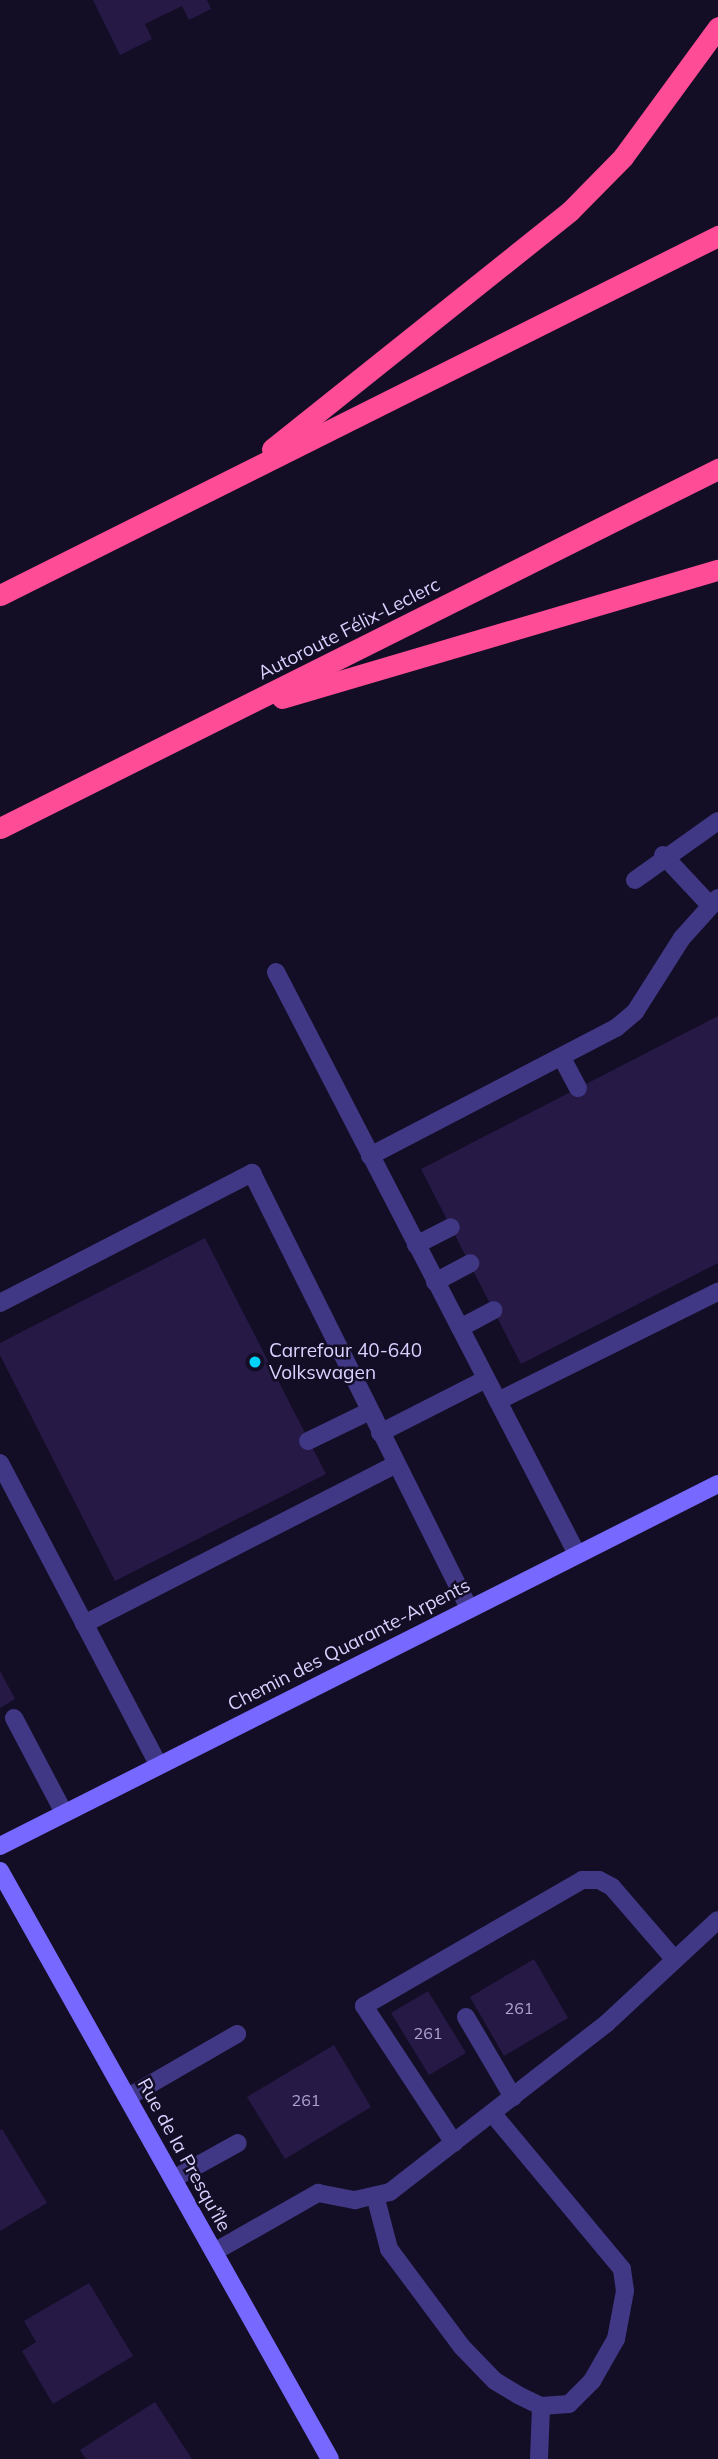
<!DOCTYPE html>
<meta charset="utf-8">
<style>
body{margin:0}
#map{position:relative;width:718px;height:2459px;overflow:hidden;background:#130e25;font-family:Mulish,sans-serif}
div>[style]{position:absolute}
.building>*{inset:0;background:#261946}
.lane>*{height:18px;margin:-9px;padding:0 9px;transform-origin:9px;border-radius:9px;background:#403885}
.secondary>*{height:18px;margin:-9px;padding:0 9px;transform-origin:9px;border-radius:9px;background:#7768ff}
.highway>*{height:21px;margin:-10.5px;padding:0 10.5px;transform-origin:10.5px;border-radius:10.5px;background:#ff4c96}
.dots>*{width:19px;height:19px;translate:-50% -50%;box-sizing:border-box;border:4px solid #130e25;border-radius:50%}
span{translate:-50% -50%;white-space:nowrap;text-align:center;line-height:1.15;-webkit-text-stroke:5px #130e25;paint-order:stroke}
.number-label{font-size:16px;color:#ada3d1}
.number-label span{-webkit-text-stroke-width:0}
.street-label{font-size:19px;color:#dad1ff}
.poi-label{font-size:19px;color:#dad1ff}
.left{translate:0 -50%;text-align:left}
</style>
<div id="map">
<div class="building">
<i style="clip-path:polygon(93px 0,207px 0,211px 9px,189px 20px,182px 6px,145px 24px,152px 39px,120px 55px)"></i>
<i style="clip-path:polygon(718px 1016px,718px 1263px,521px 1364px,421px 1169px)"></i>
<i style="clip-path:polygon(205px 1238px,326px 1474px,115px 1581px,0 1355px,0 1343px)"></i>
<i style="clip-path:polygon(0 1671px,15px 1699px,0 1708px)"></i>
<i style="clip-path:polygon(534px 1959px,568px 2018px,504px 2056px,470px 1997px)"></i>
<i style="clip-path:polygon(428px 1991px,466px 2053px,429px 2075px,391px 2013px)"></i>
<i style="clip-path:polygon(334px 2045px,371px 2107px,285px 2159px,247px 2097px)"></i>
<i style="clip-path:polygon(2px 2129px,47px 2203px,0 2231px,0 2130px)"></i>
<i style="clip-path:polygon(89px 2283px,133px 2356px,53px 2404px,22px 2351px,36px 2342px,24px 2321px)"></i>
<i style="clip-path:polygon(155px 2402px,192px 2459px,86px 2459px,80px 2450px)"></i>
</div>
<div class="lane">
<i style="left:663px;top:855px;width:69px;rotate:46.8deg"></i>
<i style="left:635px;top:880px;width:102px;rotate:-35.4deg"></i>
<i style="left:276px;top:972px;width:655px;rotate:62.65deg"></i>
<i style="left:562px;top:1058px;width:34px;rotate:62deg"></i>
<i style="left:370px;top:1156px;width:277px;rotate:-27.5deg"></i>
<i style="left:616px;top:1028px;width:25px;rotate:-40deg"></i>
<i style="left:635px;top:1012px;width:88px;rotate:-57.6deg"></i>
<i style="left:682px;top:938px;width:54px;rotate:-48deg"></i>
<i style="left:416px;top:1245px;width:39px;rotate:-27deg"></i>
<i style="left:435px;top:1282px;width:40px;rotate:-28deg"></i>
<i style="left:0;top:1303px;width:284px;rotate:-27.3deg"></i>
<i style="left:252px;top:1173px;width:486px;rotate:63.5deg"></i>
<i style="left:460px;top:1328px;width:38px;rotate:-28deg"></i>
<i style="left:498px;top:1401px;width:246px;rotate:-26.4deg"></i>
<i style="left:380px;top:1433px;width:119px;rotate:-27deg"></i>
<i style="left:308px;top:1441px;width:69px;rotate:-25.8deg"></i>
<i style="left:0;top:1463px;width:340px;rotate:62.3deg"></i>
<i style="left:84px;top:1624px;width:351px;rotate:-27.1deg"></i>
<i style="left:14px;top:1718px;width:107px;rotate:62.2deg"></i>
<i style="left:466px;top:2017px;width:93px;rotate:59.6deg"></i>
<i style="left:128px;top:2097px;width:126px;rotate:-30deg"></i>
<i style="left:454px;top:2143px;width:164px;rotate:-123.3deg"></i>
<i style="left:364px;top:2006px;width:252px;rotate:-30deg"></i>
<i style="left:582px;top:1880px;width:17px"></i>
<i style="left:599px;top:1880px;width:15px;rotate:28deg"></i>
<i style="left:612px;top:1887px;width:96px;rotate:49.2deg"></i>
<i style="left:173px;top:2179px;width:74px;rotate:-29deg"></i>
<i style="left:376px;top:2199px;width:52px;rotate:75.4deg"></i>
<i style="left:389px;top:2249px;width:122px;rotate:53.3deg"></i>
<i style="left:462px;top:2347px;width:47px;rotate:45.9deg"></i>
<i style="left:495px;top:2381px;width:27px;rotate:31deg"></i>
<i style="left:518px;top:2395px;width:25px;rotate:26deg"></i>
<i style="left:541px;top:2406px;width:28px;rotate:-4deg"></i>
<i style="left:569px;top:2404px;width:33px;rotate:-45deg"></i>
<i style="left:592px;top:2381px;width:48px;rotate:-60.3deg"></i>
<i style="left:616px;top:2339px;width:49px;rotate:-79.4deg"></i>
<i style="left:625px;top:2291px;width:22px;rotate:-98deg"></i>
<i style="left:622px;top:2269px;width:203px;rotate:-129.8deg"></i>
<i style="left:214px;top:2252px;width:120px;rotate:-29.6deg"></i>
<i style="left:318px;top:2193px;width:38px;rotate:11deg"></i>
<i style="left:355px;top:2200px;width:36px;rotate:-13deg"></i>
<i style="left:390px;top:2192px;width:275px;rotate:-37.9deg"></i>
<i style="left:607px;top:2023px;width:151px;rotate:-42.9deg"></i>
<i style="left:539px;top:2459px;width:53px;rotate:-87.8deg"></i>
</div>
<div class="secondary">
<i style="left:0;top:1846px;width:804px;rotate:-26.76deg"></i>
<i style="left:0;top:1871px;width:674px;rotate:60.7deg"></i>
</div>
<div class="highway">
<i style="left:272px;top:449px;width:381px;rotate:-38.6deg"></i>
<i style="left:570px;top:211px;width:76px;rotate:-45.5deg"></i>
<i style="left:623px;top:157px;width:161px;rotate:-53.8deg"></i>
<i style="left:0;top:595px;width:803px;rotate:-26.57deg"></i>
<i style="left:282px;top:698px;width:454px;rotate:-16.4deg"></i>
<i style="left:0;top:828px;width:803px;rotate:-26.57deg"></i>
</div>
<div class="dots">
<i style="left:255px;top:1362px;background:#00d2fc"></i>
</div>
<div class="number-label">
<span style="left:519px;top:2008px">261</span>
<span style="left:428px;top:2033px">261</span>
<span style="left:306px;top:2100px">261</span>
</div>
<div class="street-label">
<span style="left:349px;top:629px;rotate:-27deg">Autoroute Félix-Leclerc</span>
<span style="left:349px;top:1645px;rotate:-27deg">Chemin des Quarante-Arpents</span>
<span style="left:184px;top:2155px;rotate:61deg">Rue de la Presqu'île</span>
</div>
<div class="poi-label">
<span class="left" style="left:269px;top:1362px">Carrefour 40-640<br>Volkswagen</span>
</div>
</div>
